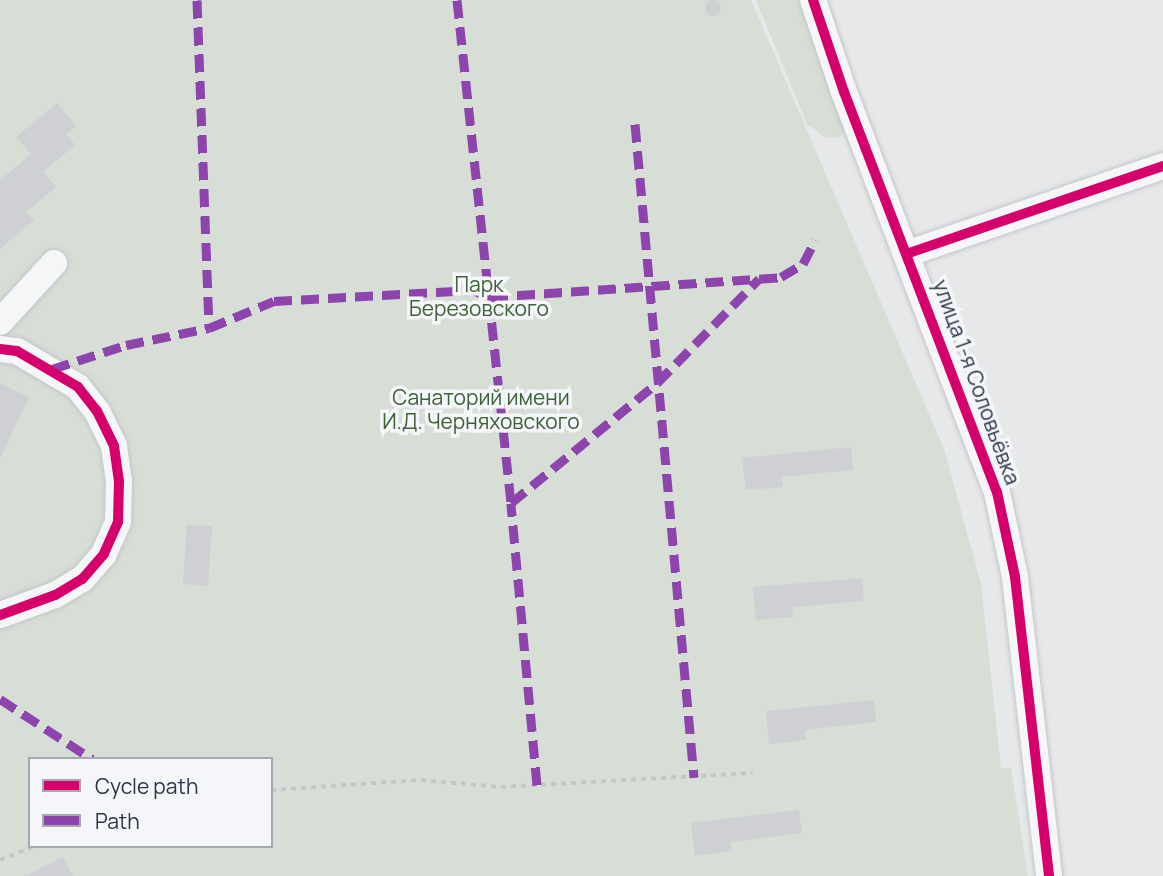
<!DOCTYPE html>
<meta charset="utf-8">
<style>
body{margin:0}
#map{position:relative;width:1163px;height:876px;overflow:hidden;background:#e6e8ea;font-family:Manrope,sans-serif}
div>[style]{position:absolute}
.green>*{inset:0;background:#d6ded6}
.building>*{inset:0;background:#ced0d3}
.round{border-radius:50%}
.path>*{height:3.5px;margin-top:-1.75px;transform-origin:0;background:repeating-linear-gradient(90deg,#c5c6ca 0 5px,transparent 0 10px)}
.roads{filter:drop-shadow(0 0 2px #c4c6c8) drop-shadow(0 0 2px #c4c6c8)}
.minor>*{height:26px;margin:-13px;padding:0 13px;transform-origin:13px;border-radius:13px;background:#f5f6f7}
.quiet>*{height:9px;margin-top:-4.5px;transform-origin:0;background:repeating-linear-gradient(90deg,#8e44ad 0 18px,transparent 0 27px)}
.cycleway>*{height:10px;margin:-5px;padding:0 5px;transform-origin:5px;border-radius:5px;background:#d6006c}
span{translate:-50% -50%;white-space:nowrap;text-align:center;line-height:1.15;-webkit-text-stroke:7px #f4f6f9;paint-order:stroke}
.park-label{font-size:21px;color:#3f6138}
.street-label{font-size:21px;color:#2b3445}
.legend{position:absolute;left:28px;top:757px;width:245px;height:91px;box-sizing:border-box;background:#f4f6f9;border:2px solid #a4a8b1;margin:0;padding:9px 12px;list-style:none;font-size:21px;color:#2b3445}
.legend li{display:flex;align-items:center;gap:14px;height:35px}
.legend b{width:35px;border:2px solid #a4a8b1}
</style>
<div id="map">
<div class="green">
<i style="clip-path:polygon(evenodd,0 0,751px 0,944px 449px,981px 584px,1001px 768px,1011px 768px,1028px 876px,0 876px,0 0,30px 759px,271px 759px,271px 846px,30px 846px,30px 759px)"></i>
<i style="clip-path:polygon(756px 0,810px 0,849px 126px,839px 138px,824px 137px,807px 124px)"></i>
</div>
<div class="building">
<i class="round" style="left:705px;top:0;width:16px;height:16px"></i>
<i style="clip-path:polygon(57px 103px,76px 126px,66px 134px,75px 145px,43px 172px,56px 187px,26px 212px,34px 220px,0 249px,0 180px,31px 154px,16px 137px)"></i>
<i style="clip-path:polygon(0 383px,29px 398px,0 458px)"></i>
<i style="clip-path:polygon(851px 447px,853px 470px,781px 477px,783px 487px,746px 490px,742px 458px)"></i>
<i style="clip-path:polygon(187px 525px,212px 526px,208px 586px,183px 584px)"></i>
<i style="clip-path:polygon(862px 578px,864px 601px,792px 607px,793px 617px,756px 620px,753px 587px)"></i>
<i style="clip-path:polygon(874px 700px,876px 722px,805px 730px,806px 740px,769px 744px,766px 711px)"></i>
<i style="clip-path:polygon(799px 810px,802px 833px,731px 842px,732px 851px,695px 856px,691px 823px)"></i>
<i style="clip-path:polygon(63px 857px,73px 876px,26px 876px)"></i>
</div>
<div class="path">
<i style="left:271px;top:790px;width:150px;rotate:-3.8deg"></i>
<i style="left:421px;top:780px;width:80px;rotate:5deg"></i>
<i style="left:501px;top:787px;width:252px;rotate:-3.2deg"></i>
<i style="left:0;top:860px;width:37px;rotate:-22deg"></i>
</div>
<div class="roads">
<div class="minor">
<i style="left:813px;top:0;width:97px;rotate:71.4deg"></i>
<i style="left:844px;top:92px;width:428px;rotate:69.1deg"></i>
<i style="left:997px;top:492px;width:87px;rotate:78deg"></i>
<i style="left:1015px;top:577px;width:301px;rotate:83.5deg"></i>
<i style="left:909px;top:253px;width:268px;rotate:-18.9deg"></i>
<i style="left:0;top:322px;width:80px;rotate:-47.5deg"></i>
<i style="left:0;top:349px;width:17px;rotate:7deg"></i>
<i style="left:17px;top:351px;width:71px;rotate:30.5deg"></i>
<i style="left:78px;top:387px;width:31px;rotate:52deg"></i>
<i style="left:97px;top:411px;width:39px;rotate:64deg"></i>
<i style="left:114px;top:446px;width:35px;rotate:82deg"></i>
<i style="left:119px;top:481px;width:41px;rotate:91.4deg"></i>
<i style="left:118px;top:522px;width:35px;rotate:114deg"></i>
<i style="left:104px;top:554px;width:33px;rotate:131deg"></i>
<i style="left:82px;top:579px;width:31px;rotate:149deg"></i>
<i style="left:55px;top:595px;width:59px;rotate:160deg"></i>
</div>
</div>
<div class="quiet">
<i style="left:197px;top:0;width:328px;rotate:87.9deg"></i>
<i style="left:457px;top:0;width:506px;rotate:83.87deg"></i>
<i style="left:635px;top:124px;width:656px;rotate:84.84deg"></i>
<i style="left:52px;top:369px;width:78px;rotate:-18deg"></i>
<i style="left:126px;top:345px;width:85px;rotate:-11.6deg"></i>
<i style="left:209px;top:328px;width:70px;rotate:-22.6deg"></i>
<i style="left:274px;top:301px;width:199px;rotate:-3.2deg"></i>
<i style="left:473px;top:290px;width:18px;rotate:22deg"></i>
<i style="left:490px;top:297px;width:292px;rotate:-3.9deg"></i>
<i style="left:781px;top:277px;width:26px;rotate:-31deg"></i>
<i style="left:803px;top:264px;width:27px;rotate:-63deg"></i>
<i style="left:0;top:699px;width:110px;rotate:33.1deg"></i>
<i style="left:537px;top:785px;width:283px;rotate:-95.3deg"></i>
<i style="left:511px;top:503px;width:189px;rotate:-39.4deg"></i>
<i style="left:657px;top:383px;width:146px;rotate:-45.6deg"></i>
</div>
<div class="cycleway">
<i style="left:813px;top:0;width:97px;rotate:71.4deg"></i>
<i style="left:844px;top:92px;width:428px;rotate:69.1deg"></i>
<i style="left:997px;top:492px;width:87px;rotate:78deg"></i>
<i style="left:1015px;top:577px;width:301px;rotate:83.5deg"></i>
<i style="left:909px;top:253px;width:268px;rotate:-18.9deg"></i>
<i style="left:0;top:349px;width:17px;rotate:7deg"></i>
<i style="left:17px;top:351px;width:71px;rotate:30.5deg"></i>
<i style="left:78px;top:387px;width:31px;rotate:52deg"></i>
<i style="left:97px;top:411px;width:39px;rotate:64deg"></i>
<i style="left:114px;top:446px;width:35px;rotate:82deg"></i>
<i style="left:119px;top:481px;width:41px;rotate:91.4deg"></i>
<i style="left:118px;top:522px;width:35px;rotate:114deg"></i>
<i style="left:104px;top:554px;width:33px;rotate:131deg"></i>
<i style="left:82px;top:579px;width:31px;rotate:149deg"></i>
<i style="left:55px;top:595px;width:59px;rotate:160deg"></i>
</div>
<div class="park-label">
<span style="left:479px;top:296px">Парк<br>Березовского</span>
<span style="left:481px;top:409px">Санаторий имени<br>И.Д. Черняховского</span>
</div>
<div class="street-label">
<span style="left:977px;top:382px;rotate:70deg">улица 1-я Соловьёвка</span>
</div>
<ul class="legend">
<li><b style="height:9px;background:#d6006c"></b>Cycle path</li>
<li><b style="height:9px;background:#8e44ad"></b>Path</li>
</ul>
</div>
